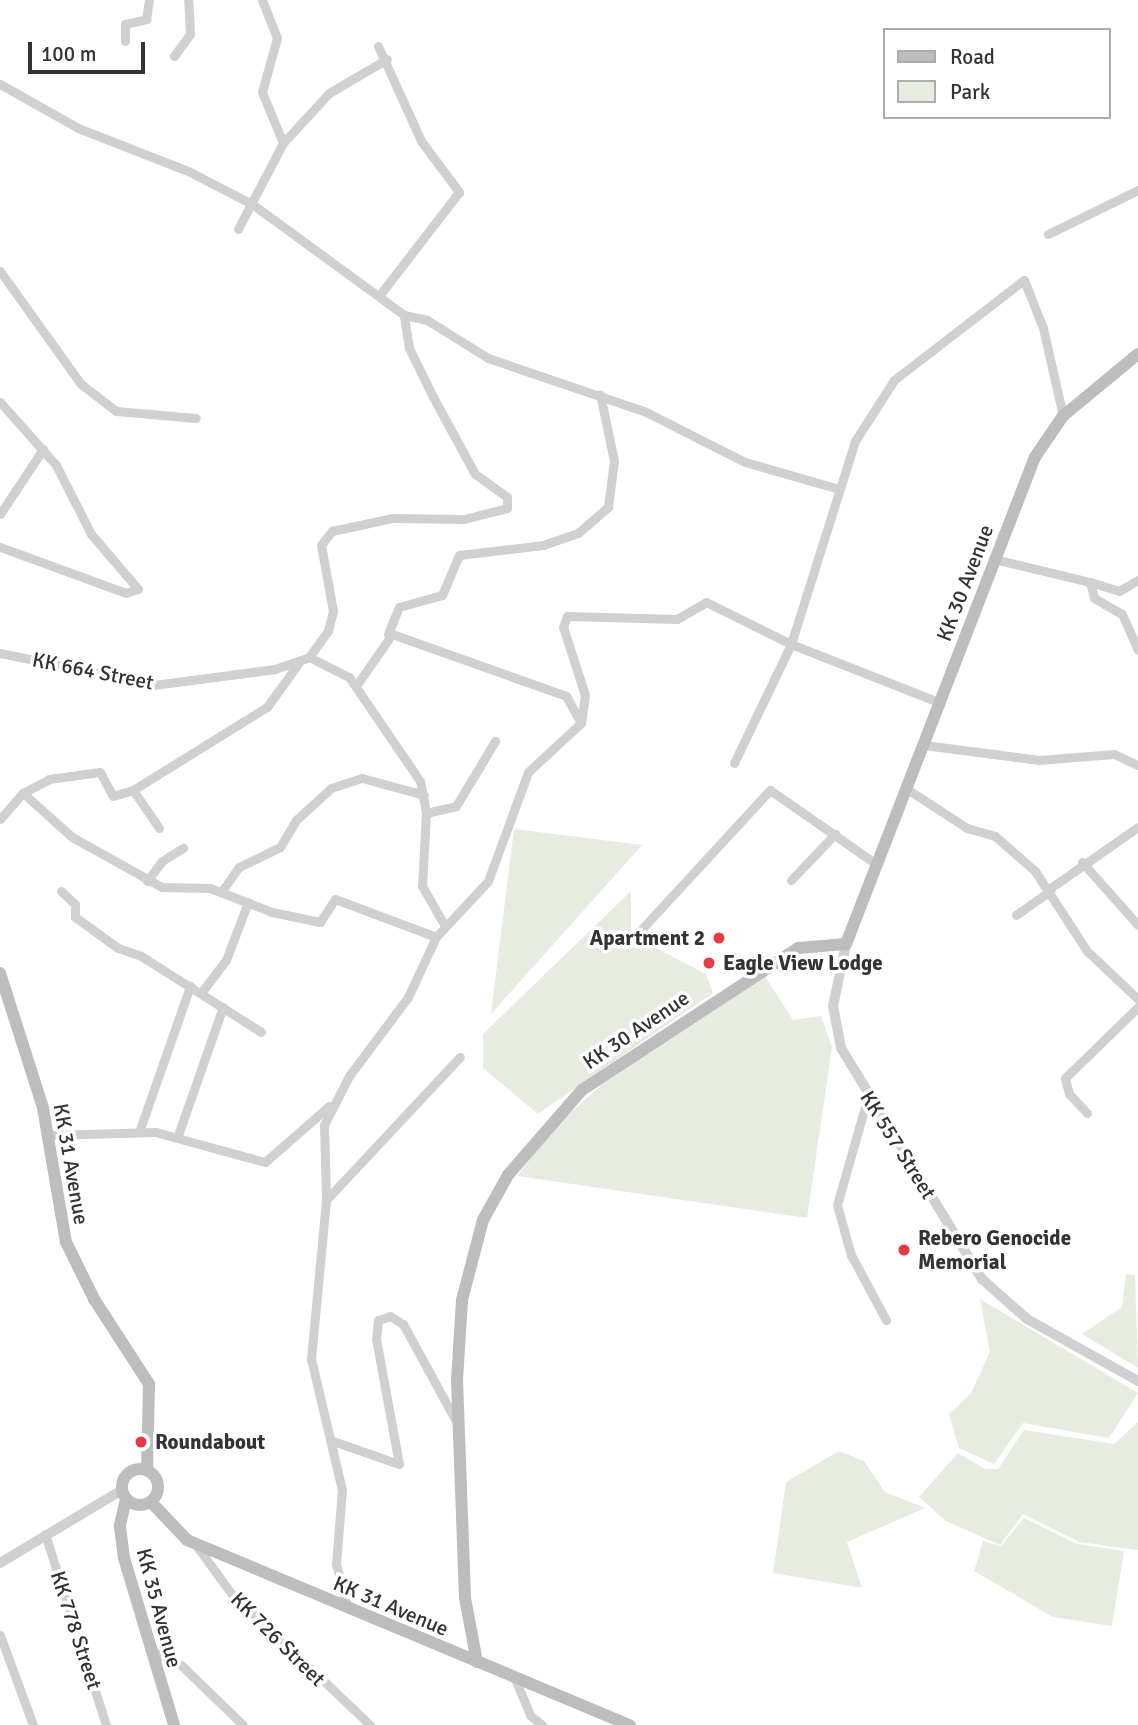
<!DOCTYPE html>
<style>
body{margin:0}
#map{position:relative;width:1138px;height:1725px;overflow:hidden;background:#fff;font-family:Signika,sans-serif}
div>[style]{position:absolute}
.green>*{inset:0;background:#e6ecdf}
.minor>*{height:9px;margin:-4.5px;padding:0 4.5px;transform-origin:4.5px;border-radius:4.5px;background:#d0d0d0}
.tertiary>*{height:10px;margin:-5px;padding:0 5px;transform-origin:5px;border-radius:5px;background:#d0d0d0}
.secondary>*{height:12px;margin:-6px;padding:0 6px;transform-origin:6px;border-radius:6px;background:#bdbdbd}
.secondary>.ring{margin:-6px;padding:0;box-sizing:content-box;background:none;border:12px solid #bdbdbd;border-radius:50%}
.dots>*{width:19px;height:19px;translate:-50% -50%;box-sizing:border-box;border:4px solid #fff;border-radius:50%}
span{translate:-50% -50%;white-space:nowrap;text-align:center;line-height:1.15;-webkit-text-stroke:7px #fff;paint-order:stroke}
.street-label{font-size:21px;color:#333}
.poi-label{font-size:21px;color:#333;font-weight:700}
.right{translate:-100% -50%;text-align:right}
.left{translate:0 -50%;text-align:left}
.legend{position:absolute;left:883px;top:28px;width:228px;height:91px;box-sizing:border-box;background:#fff;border:2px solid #adadad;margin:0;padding:9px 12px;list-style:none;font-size:21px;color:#333}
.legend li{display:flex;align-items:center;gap:14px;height:35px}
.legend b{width:35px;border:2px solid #adadad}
.scale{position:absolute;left:28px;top:42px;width:117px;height:32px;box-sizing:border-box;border:4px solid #333;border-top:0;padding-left:9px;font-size:21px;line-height:24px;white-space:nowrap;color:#333;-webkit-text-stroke:5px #fff;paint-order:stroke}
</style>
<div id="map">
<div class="green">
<i style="clip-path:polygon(514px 829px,642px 845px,491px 1014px)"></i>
<i style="clip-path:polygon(631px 891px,631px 935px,706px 974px,713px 993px,538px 1114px,483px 1068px,483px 1034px)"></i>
<i style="clip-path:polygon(764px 975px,793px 1020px,821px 1016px,832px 1047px,807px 1218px,517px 1176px,553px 1128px,605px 1082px)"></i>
<i style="clip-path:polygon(1126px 1274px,1135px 1275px,1138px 1368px,1082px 1334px,1122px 1307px)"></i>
<i style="clip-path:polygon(980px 1299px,1138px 1393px,1109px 1438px,1023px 1423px,994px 1464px,959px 1448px,949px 1414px,971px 1393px,990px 1352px)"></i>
<i style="clip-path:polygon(1138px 1422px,1138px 1550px,1079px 1542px,1023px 1514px,1000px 1545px,946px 1521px,919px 1497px,958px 1453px,985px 1469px,998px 1469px,1024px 1430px,1114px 1444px)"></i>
<i style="clip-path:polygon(839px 1451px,864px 1461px,885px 1492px,925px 1508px,847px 1542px,862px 1588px,773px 1573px,786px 1482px)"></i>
<i style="clip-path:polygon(1024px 1518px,1077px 1544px,1124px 1551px,1112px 1626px,1053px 1617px,974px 1571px,983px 1541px,1001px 1546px)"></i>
</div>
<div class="minor">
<i style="left:125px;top:41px;width:17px;rotate:-90deg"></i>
<i style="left:125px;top:24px;width:22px;rotate:-13deg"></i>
<i style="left:146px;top:19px;width:19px;rotate:-81deg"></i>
<i style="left:378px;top:46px;width:104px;rotate:65.6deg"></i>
<i style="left:421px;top:141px;width:64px;rotate:53.3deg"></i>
<i style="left:459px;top:192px;width:131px;rotate:127.6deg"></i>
<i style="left:174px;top:56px;width:27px;rotate:-54deg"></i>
<i style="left:190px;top:34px;width:34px;rotate:-93deg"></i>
<i style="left:0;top:84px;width:90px;rotate:29.4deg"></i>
<i style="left:78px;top:128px;width:118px;rotate:21.4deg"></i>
<i style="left:188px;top:171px;width:72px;rotate:27.3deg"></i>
<i style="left:252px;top:204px;width:188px;rotate:36.1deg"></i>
<i style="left:404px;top:315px;width:24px;rotate:12deg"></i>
<i style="left:427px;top:320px;width:72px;rotate:31.9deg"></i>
<i style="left:488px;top:358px;width:165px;rotate:18.8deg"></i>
<i style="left:644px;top:411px;width:113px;rotate:26.8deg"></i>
<i style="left:745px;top:462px;width:98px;rotate:16deg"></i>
<i style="left:283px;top:143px;width:68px;rotate:-47.4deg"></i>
<i style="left:329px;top:93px;width:67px;rotate:-30.4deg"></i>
<i style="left:238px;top:229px;width:97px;rotate:-62.4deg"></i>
<i style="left:283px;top:143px;width:55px;rotate:-112.4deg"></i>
<i style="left:262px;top:92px;width:56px;rotate:-74.5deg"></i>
<i style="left:277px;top:38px;width:41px;rotate:-111.5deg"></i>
<i style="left:1048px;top:234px;width:100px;rotate:-26.1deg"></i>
<i style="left:0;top:271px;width:139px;rotate:54.4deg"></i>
<i style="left:81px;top:384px;width:44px;rotate:37.6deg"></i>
<i style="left:116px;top:411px;width:80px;rotate:5deg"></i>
<i style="left:0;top:402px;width:84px;rotate:48.4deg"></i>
<i style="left:56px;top:465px;width:77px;rotate:63.1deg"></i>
<i style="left:91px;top:534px;width:72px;rotate:49.5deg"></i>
<i style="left:138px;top:589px;width:13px;rotate:162deg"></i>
<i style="left:126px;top:593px;width:134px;rotate:-159.9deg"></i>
<i style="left:0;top:514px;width:78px;rotate:-56.5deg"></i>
<i style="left:994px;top:559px;width:99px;rotate:13.5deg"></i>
<i style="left:1090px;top:582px;width:16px;rotate:76deg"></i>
<i style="left:1094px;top:598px;width:32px;rotate:30deg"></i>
<i style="left:1122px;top:614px;width:39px;rotate:66deg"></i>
<i style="left:1090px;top:582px;width:30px;rotate:17deg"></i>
<i style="left:1119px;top:591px;width:22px;rotate:-30deg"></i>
<i style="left:388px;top:634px;width:29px;rotate:-68deg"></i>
<i style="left:399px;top:607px;width:45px;rotate:-15.6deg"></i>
<i style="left:442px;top:595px;width:43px;rotate:-67deg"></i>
<i style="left:459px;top:555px;width:85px;rotate:-6.8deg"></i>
<i style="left:543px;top:545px;width:37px;rotate:-19deg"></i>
<i style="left:578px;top:533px;width:40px;rotate:-41deg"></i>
<i style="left:608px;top:507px;width:46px;rotate:-82.6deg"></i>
<i style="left:614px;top:461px;width:68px;rotate:-101.8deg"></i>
<i style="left:0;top:653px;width:157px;rotate:11.7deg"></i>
<i style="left:154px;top:685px;width:122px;rotate:-7.5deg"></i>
<i style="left:275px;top:669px;width:36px;rotate:-19deg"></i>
<i style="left:309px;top:657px;width:32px;rotate:-54deg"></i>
<i style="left:328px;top:631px;width:21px;rotate:-76deg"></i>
<i style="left:333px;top:611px;width:67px;rotate:-100.3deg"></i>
<i style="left:321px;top:545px;width:18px;rotate:-52deg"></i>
<i style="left:332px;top:531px;width:61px;rotate:-12.2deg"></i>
<i style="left:392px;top:518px;width:72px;rotate:0.8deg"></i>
<i style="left:464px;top:519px;width:44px;rotate:-14.3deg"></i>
<i style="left:507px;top:508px;width:11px;rotate:-90deg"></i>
<i style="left:507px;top:497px;width:39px;rotate:-144deg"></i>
<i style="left:475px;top:474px;width:88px;rotate:-118.6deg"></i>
<i style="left:433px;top:397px;width:55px;rotate:-116.1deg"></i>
<i style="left:409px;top:348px;width:33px;rotate:-99deg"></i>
<i style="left:309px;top:657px;width:45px;rotate:26.6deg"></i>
<i style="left:349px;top:677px;width:126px;rotate:55.7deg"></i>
<i style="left:420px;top:781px;width:33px;rotate:79deg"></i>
<i style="left:426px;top:813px;width:73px;rotate:93.1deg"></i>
<i style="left:422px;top:886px;width:46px;rotate:60.1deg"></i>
<i style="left:356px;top:686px;width:63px;rotate:-55.3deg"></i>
<i style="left:392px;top:634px;width:185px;rotate:19.6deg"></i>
<i style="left:566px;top:696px;width:29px;rotate:61deg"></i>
<i style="left:924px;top:745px;width:116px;rotate:7.4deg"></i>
<i style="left:1039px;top:760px;width:75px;rotate:-4.6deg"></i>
<i style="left:1114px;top:754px;width:26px;rotate:25deg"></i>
<i style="left:734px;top:763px;width:132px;rotate:-64.4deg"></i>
<i style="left:791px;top:644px;width:213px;rotate:-72.5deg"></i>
<i style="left:855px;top:441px;width:72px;rotate:-57.4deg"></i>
<i style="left:894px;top:380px;width:164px;rotate:-37.6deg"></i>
<i style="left:1024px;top:280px;width:52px;rotate:68.4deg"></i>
<i style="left:1043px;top:328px;width:90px;rotate:77.2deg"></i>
<i style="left:907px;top:789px;width:72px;rotate:33deg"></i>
<i style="left:967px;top:828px;width:29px;rotate:16deg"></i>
<i style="left:995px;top:836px;width:53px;rotate:41.2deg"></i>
<i style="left:1035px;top:871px;width:95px;rotate:57deg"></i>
<i style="left:1087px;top:951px;width:70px;rotate:43.3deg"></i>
<i style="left:133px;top:790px;width:46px;rotate:55.6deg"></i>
<i style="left:23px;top:793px;width:30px;rotate:-28deg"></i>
<i style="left:49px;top:779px;width:51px;rotate:-7.8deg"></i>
<i style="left:100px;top:772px;width:27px;rotate:62deg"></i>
<i style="left:113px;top:796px;width:21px;rotate:-17deg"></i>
<i style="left:133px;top:790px;width:158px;rotate:-31.8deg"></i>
<i style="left:267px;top:707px;width:57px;rotate:-54.3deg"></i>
<i style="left:426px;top:813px;width:31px;rotate:-13deg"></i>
<i style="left:456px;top:806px;width:76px;rotate:-59deg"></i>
<i style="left:0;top:819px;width:35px;rotate:-49deg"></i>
<i style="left:23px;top:793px;width:66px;rotate:41.9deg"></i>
<i style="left:72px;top:837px;width:103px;rotate:29.1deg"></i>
<i style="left:162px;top:887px;width:48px;rotate:1.2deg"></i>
<i style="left:210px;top:888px;width:66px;rotate:21.2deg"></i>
<i style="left:272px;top:912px;width:49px;rotate:11.8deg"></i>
<i style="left:320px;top:922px;width:27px;rotate:-57deg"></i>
<i style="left:335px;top:899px;width:108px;rotate:20.6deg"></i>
<i style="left:1082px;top:862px;width:84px;rotate:48.4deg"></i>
<i style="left:791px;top:880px;width:64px;rotate:-46.3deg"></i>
<i style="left:147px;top:881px;width:25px;rotate:-53deg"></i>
<i style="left:162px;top:861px;width:25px;rotate:-32deg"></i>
<i style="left:1049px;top:889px;width:108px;rotate:-34.9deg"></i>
<i style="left:61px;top:891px;width:19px;rotate:43deg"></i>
<i style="left:75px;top:904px;width:13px;rotate:90deg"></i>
<i style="left:75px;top:917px;width:53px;rotate:35.8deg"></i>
<i style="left:118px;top:948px;width:24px;rotate:19deg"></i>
<i style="left:141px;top:956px;width:142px;rotate:32.3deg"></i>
<i style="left:222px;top:891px;width:29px;rotate:-55deg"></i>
<i style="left:239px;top:867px;width:46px;rotate:-26deg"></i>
<i style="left:280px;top:847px;width:31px;rotate:-59deg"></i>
<i style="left:296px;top:820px;width:47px;rotate:-42.4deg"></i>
<i style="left:331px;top:788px;width:33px;rotate:-18deg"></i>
<i style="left:362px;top:778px;width:64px;rotate:15.3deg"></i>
<i style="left:1016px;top:915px;width:42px;rotate:-35.2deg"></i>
<i style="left:638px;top:933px;width:195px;rotate:-47.3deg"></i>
<i style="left:770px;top:790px;width:129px;rotate:34.9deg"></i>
<i style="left:201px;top:993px;width:41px;rotate:-52.9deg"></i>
<i style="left:226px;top:960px;width:62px;rotate:-69.2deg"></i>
<i style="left:868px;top:1096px;width:113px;rotate:105.9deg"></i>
<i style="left:837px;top:1205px;width:52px;rotate:74.4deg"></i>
<i style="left:851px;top:1255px;width:74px;rotate:61.7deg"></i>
<i style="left:1087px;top:1113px;width:26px;rotate:-133deg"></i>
<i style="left:1069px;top:1094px;width:16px;rotate:-104deg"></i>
<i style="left:1065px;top:1078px;width:102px;rotate:-44.2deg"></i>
<i style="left:139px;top:1132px;width:155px;rotate:-70.7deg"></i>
<i style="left:48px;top:1135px;width:108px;rotate:-1.6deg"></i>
<i style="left:156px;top:1132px;width:22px;rotate:16deg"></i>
<i style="left:177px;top:1138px;width:139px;rotate:-70.7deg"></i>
<i style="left:177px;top:1138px;width:91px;rotate:15.3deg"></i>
<i style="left:265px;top:1162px;width:85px;rotate:-41.2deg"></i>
<i style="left:326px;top:1200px;width:196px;rotate:-46.9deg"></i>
<i style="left:330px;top:1440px;width:73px;rotate:19.2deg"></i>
<i style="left:399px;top:1464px;width:127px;rotate:-100.4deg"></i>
<i style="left:376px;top:1339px;width:19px;rotate:-84deg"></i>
<i style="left:378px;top:1320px;width:13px;rotate:-18deg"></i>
<i style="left:390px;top:1316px;width:15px;rotate:32deg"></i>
<i style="left:403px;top:1324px;width:113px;rotate:61.4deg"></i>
<i style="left:45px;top:1534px;width:201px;rotate:72.3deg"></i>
<i style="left:196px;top:1545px;width:59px;rotate:53.9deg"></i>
<i style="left:231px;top:1593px;width:192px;rotate:43.5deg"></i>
<i style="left:347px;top:1606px;width:43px;rotate:-104.7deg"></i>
<i style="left:336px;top:1564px;width:74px;rotate:-85.4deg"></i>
<i style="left:342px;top:1490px;width:135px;rotate:-103.3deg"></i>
<i style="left:311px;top:1359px;width:160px;rotate:-84.6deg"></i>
<i style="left:326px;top:1200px;width:75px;rotate:-91.5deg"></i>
<i style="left:324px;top:1125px;width:55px;rotate:-63deg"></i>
<i style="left:349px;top:1076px;width:99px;rotate:-53.2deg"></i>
<i style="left:408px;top:997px;width:66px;rotate:-65deg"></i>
<i style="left:436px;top:937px;width:76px;rotate:-47.1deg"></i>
<i style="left:488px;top:881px;width:116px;rotate:-69.8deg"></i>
<i style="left:528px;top:772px;width:72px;rotate:-42.8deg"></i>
<i style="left:581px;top:723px;width:28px;rotate:-82deg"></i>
<i style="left:585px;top:695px;width:71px;rotate:-107.9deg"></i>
<i style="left:563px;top:627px;width:12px;rotate:-70deg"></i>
<i style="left:567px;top:616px;width:110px;rotate:1.6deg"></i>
<i style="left:677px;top:619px;width:34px;rotate:-30deg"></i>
<i style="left:706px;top:602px;width:95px;rotate:26.3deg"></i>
<i style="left:791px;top:644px;width:161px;rotate:21.5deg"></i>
<i style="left:0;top:1635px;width:96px;rotate:69.9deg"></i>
<i style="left:150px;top:1650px;width:34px;rotate:26deg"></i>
<i style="left:181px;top:1665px;width:86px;rotate:44.1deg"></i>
<i style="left:515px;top:1679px;width:39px;rotate:67deg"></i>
<i style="left:530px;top:1715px;width:16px;rotate:40deg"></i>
</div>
<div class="tertiary">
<i style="left:846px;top:944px;width:63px;rotate:101.8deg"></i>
<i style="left:833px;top:1006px;width:43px;rotate:79.2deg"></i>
<i style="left:841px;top:1048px;width:271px;rotate:58.6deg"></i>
<i style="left:982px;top:1279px;width:60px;rotate:41.6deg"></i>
<i style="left:1027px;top:1319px;width:127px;rotate:29.2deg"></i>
<i style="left:0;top:1563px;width:142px;rotate:-30.9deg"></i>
</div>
<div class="secondary">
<i style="left:0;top:973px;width:142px;rotate:72.3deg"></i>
<i style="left:43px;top:1108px;width:136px;rotate:80.3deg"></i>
<i style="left:66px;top:1242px;width:64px;rotate:63.8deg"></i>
<i style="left:94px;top:1299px;width:101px;rotate:57.1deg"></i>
<i style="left:149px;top:1384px;width:86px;rotate:91.3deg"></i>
<i class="ring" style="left:122px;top:1469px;width:24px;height:24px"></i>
<i style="left:126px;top:1499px;width:28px;rotate:103deg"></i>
<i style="left:120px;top:1526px;width:32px;rotate:83deg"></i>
<i style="left:124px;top:1558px;width:174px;rotate:73.3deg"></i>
<i style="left:151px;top:1502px;width:52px;rotate:46.5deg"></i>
<i style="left:187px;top:1540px;width:480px;rotate:22.7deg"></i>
<i style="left:477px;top:1662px;width:65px;rotate:-100.6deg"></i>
<i style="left:465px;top:1598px;width:218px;rotate:-92.1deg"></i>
<i style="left:457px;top:1380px;width:80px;rotate:-86.4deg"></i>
<i style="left:462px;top:1300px;width:83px;rotate:-75.3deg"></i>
<i style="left:483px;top:1220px;width:51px;rotate:-60.9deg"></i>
<i style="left:508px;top:1175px;width:113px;rotate:-49deg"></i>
<i style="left:582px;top:1090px;width:258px;rotate:-33.3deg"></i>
<i style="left:798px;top:948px;width:48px;rotate:-4.8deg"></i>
<i style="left:846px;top:944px;width:522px;rotate:-68.79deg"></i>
<i style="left:1035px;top:457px;width:50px;rotate:-55.7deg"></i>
<i style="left:1063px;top:416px;width:97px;rotate:-39.6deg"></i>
</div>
<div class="dots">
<i style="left:719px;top:938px;background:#e63946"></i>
<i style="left:709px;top:963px;background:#e63946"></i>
<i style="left:904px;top:1250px;background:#e63946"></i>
<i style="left:141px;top:1442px;background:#e63946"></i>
</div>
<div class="street-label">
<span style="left:965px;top:583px;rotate:-69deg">KK 30 Avenue</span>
<span style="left:93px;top:671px;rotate:11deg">KK 664 Street</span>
<span style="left:636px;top:1030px;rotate:-34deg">KK 30 Avenue</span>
<span style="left:898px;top:1145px;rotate:58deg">KK 557 Street</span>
<span style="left:71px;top:1164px;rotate:80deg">KK 31 Avenue</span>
<span style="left:391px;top:1606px;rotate:23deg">KK 31 Avenue</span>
<span style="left:159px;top:1608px;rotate:75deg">KK 35 Avenue</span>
<span style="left:76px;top:1630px;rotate:72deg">KK 778 Street</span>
<span style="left:278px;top:1639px;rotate:45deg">KK 726 Street</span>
</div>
<div class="poi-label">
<span class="right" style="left:705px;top:938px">Apartment 2</span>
<span class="left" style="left:723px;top:963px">Eagle View Lodge</span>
<span class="left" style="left:918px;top:1250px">Rebero Genocide<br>Memorial</span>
<span class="left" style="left:155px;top:1442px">Roundabout</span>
</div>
<ul class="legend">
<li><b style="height:9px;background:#bdbdbd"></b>Road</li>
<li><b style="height:19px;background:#e6ecdf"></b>Park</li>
</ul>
<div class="scale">100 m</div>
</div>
